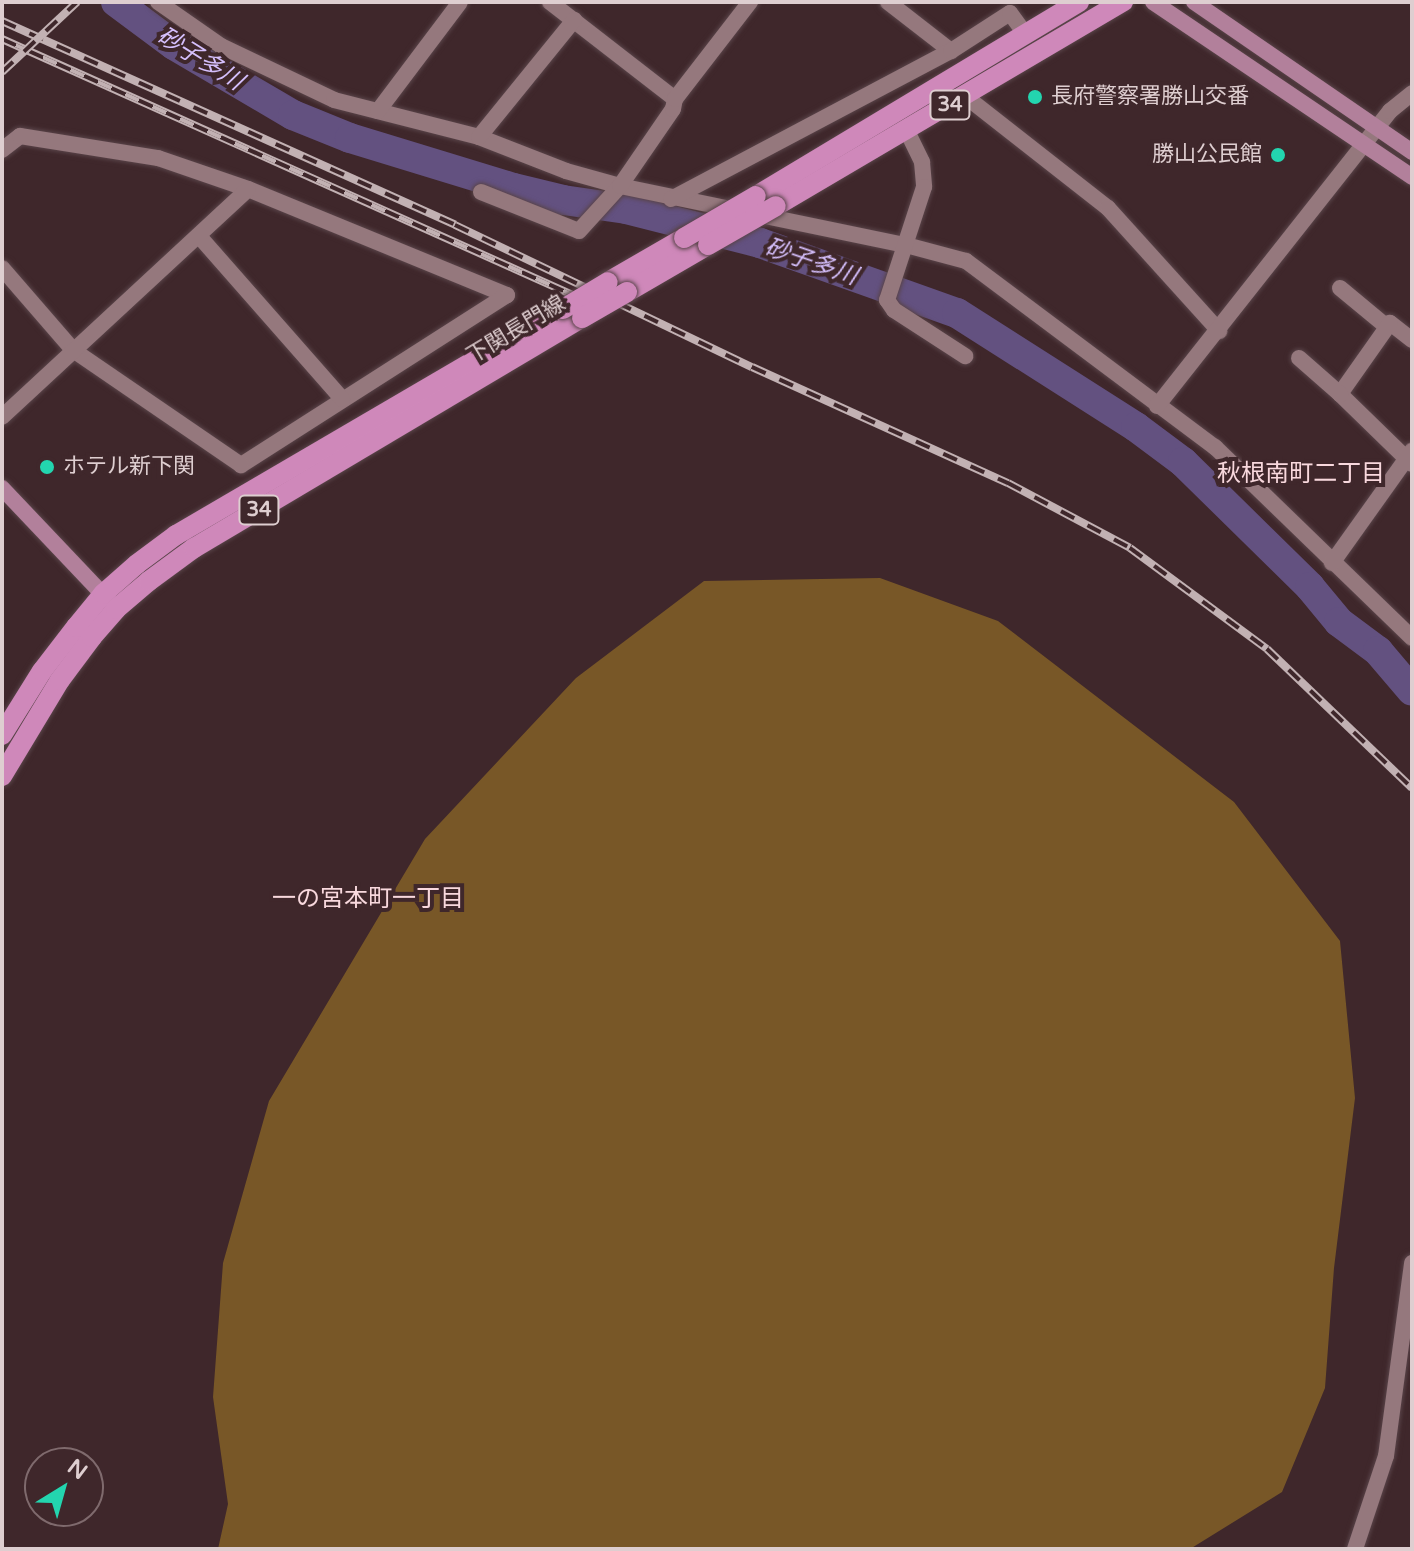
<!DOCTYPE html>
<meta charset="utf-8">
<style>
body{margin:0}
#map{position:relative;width:1414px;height:1551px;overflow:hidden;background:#3f272b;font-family:"Varela Round","Noto Sans JP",sans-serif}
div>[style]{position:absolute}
.forest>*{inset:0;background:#785727}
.river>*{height:30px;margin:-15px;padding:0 15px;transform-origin:15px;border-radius:15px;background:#635180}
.roads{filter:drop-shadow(0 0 2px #594449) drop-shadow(0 0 2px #594449)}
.street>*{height:16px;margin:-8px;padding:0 8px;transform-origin:8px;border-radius:8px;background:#95787d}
.secondary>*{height:16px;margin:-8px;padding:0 8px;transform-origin:8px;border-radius:8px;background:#b2809b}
.primary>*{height:20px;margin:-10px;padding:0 10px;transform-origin:10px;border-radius:10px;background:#cf88ba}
.rail>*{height:8px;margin-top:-4px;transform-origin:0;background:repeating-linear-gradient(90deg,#3f272b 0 15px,#c2b1b3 0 30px);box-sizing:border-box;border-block:2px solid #c2b1b3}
.bridges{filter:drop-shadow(0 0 2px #594449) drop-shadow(0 0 2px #594449)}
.primary-bridge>*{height:20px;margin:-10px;padding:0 10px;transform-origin:10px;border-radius:10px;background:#cf88ba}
.dots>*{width:22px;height:22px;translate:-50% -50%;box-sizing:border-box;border:4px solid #3f272b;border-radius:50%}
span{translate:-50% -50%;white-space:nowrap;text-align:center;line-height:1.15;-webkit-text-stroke:8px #3f272b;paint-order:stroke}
.shield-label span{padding:2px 6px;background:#3f272b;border:2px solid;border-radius:6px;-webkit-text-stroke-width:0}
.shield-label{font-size:20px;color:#deced0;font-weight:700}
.poi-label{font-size:22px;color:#deced0}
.left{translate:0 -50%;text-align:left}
.right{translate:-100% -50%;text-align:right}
.street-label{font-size:22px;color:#deced0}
.water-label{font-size:24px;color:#d5bffc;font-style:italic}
.neighbourhood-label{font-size:24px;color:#f8d8dd}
.frame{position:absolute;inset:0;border:4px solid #deced0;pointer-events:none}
.north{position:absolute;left:24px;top:1447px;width:80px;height:80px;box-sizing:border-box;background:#3f272b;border:2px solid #7f6a6d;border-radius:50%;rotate:37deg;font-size:22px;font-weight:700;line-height:32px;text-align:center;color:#deced0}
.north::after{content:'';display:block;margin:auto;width:28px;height:36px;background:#23d5af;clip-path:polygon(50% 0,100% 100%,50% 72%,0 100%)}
</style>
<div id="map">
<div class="forest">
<i style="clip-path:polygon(880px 578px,998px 621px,1234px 802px,1340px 941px,1355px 1098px,1334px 1268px,1325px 1388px,1282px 1492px,1190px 1549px,218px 1549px,228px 1504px,213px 1397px,223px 1263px,269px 1101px,425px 839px,576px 678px,704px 581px)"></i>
</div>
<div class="river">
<i style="left:116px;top:2px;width:72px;rotate:36.6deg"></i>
<i style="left:174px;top:45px;width:138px;rotate:30.5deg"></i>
<i style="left:293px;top:115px;width:61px;rotate:22deg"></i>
<i style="left:350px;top:138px;width:171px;rotate:17deg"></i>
<i style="left:514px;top:188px;width:50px;rotate:13.8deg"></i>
<i style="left:563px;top:200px;width:64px;rotate:8.1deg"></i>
<i style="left:626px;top:209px;width:138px;rotate:14.2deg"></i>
<i style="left:760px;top:243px;width:209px;rotate:19.6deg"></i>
<i style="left:957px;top:313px;width:212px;rotate:32.5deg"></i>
<i style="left:1136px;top:427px;width:59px;rotate:36.7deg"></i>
<i style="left:1183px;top:462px;width:178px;rotate:44.5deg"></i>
<i style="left:1310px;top:587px;width:45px;rotate:50.4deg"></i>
<i style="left:1339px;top:622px;width:49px;rotate:36.6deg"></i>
<i style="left:1378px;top:651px;width:52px;rotate:49.6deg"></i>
</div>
<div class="roads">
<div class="street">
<i style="left:158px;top:2px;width:77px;rotate:34.9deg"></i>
<i style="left:221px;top:46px;width:125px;rotate:25.5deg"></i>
<i style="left:334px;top:100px;width:150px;rotate:14.3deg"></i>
<i style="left:479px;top:137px;width:93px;rotate:21.3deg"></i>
<i style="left:566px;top:171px;width:56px;rotate:15.5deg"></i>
<i style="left:620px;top:186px;width:292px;rotate:11.7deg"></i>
<i style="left:906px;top:245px;width:62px;rotate:14.9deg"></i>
<i style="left:966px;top:261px;width:311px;rotate:36.8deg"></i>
<i style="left:1215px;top:447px;width:274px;rotate:44.1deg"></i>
<i style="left:550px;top:2px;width:158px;rotate:37.8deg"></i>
<i style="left:888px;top:2px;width:80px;rotate:37.9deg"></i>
<i style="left:965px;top:96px;width:182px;rotate:38.1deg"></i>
<i style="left:1108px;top:208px;width:166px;rotate:47.9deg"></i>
<i style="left:378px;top:111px;width:136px;rotate:-53deg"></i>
<i style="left:906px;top:129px;width:37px;rotate:64deg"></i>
<i style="left:922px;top:162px;width:25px;rotate:85deg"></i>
<i style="left:924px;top:187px;width:119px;rotate:108.1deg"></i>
<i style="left:887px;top:300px;width:12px;rotate:55deg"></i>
<i style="left:894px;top:310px;width:85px;rotate:32.9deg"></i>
<i style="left:479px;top:137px;width:151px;rotate:-50.9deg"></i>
<i style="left:2px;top:150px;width:23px;rotate:-38deg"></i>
<i style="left:20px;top:136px;width:140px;rotate:9.1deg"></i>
<i style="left:158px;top:158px;width:95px;rotate:19deg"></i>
<i style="left:248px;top:189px;width:280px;rotate:22.3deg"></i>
<i style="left:507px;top:295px;width:316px;rotate:147.4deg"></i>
<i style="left:241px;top:465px;width:204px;rotate:-145.6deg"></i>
<i style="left:73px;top:350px;width:108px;rotate:-130.9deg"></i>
<i style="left:481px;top:192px;width:105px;rotate:21.7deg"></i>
<i style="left:579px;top:231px;width:61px;rotate:-47.7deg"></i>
<i style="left:620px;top:186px;width:93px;rotate:-55.5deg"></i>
<i style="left:673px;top:109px;width:10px;rotate:-79deg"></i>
<i style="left:675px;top:99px;width:123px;rotate:-52.3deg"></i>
<i style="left:671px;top:199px;width:317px;rotate:-27.9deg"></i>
<i style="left:951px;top:51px;width:70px;rotate:-32.8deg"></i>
<i style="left:1010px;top:13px;width:26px;rotate:54deg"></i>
<i style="left:199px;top:236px;width:217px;rotate:48.7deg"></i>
<i style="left:1340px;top:288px;width:61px;rotate:39.7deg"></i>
<i style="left:1412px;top:340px;width:28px;rotate:-142deg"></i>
<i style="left:1390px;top:323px;width:87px;rotate:125.2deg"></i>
<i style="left:1340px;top:394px;width:100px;rotate:44.2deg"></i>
<i style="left:1299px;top:358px;width:55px;rotate:41.3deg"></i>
<i style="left:1157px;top:406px;width:376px;rotate:-51.7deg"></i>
<i style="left:1390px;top:111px;width:28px;rotate:-39deg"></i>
<i style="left:2px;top:417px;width:335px;rotate:-42.8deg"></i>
<i style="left:1332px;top:563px;width:138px;rotate:-54.5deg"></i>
<i style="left:1355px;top:1549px;width:98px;rotate:-71.6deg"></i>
<i style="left:1386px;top:1456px;width:195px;rotate:-82.3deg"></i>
</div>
<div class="secondary">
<i style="left:1153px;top:2px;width:313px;rotate:34deg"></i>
<i style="left:1194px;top:2px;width:265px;rotate:34.5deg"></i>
<i style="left:2px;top:488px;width:158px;rotate:46.5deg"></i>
</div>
<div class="primary">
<i style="left:756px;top:196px;width:377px;rotate:-31deg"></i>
<i style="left:776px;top:206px;width:403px;rotate:-30.5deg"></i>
<i style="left:608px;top:282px;width:88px;rotate:-30.1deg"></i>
<i style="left:627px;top:292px;width:94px;rotate:-30.1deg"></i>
<i style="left:2px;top:735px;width:75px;rotate:-58deg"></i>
<i style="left:42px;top:671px;width:56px;rotate:-52.3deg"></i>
<i style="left:76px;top:627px;width:43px;rotate:-50.7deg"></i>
<i style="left:103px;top:594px;width:45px;rotate:-41.4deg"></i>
<i style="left:137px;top:564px;width:49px;rotate:-36.6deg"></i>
<i style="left:176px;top:535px;width:448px;rotate:-30.3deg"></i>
<i style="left:2px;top:776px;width:112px;rotate:-58.9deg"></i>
<i style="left:60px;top:680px;width:54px;rotate:-53.3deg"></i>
<i style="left:92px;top:637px;width:37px;rotate:-49deg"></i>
<i style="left:116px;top:609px;width:43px;rotate:-40.3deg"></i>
<i style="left:149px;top:581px;width:56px;rotate:-36.3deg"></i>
<i style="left:194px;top:548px;width:451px;rotate:-30.7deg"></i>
</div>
</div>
<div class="rail">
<i style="left:2px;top:21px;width:497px;rotate:24.2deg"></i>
<i style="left:455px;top:225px;width:329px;rotate:25.6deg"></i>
<i style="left:752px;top:367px;width:281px;rotate:24.4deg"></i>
<i style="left:1008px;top:483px;width:138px;rotate:28deg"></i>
<i style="left:1130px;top:548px;width:170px;rotate:36.4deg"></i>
<i style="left:1267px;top:649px;width:201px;rotate:43.8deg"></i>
<i style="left:2px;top:39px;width:660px;rotate:24.16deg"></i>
<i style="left:2px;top:72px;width:103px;rotate:-43deg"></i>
</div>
<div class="bridges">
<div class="primary-bridge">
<i style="left:684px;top:238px;width:83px;rotate:-30.3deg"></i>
<i style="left:708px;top:245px;width:78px;rotate:-29.8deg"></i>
<i style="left:563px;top:309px;width:52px;rotate:-31deg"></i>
<i style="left:582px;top:318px;width:52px;rotate:-30deg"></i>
</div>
</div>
<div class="dots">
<i style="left:1035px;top:97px;background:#23d5af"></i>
<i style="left:1278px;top:155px;background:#23d5af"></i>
<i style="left:47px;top:467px;background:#23d5af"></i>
</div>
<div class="shield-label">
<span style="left:950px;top:105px">34</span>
<span style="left:259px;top:510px">34</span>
</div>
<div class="poi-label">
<span class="left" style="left:1051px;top:97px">長府警察署勝山交番</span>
<span class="right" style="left:1262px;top:155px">勝山公民館</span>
<span class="left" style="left:63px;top:467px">ホテル新下関</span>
</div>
<div class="street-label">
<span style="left:516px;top:330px;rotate:-31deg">下関長門線</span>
</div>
<div class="water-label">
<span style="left:200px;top:59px;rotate:32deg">砂子多川</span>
<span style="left:811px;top:262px;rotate:19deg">砂子多川</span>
</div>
<div class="neighbourhood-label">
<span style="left:1301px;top:474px">秋根南町二丁目</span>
<span style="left:368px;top:899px">一の宮本町一丁目</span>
</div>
<div class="frame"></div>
<div class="north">N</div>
</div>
